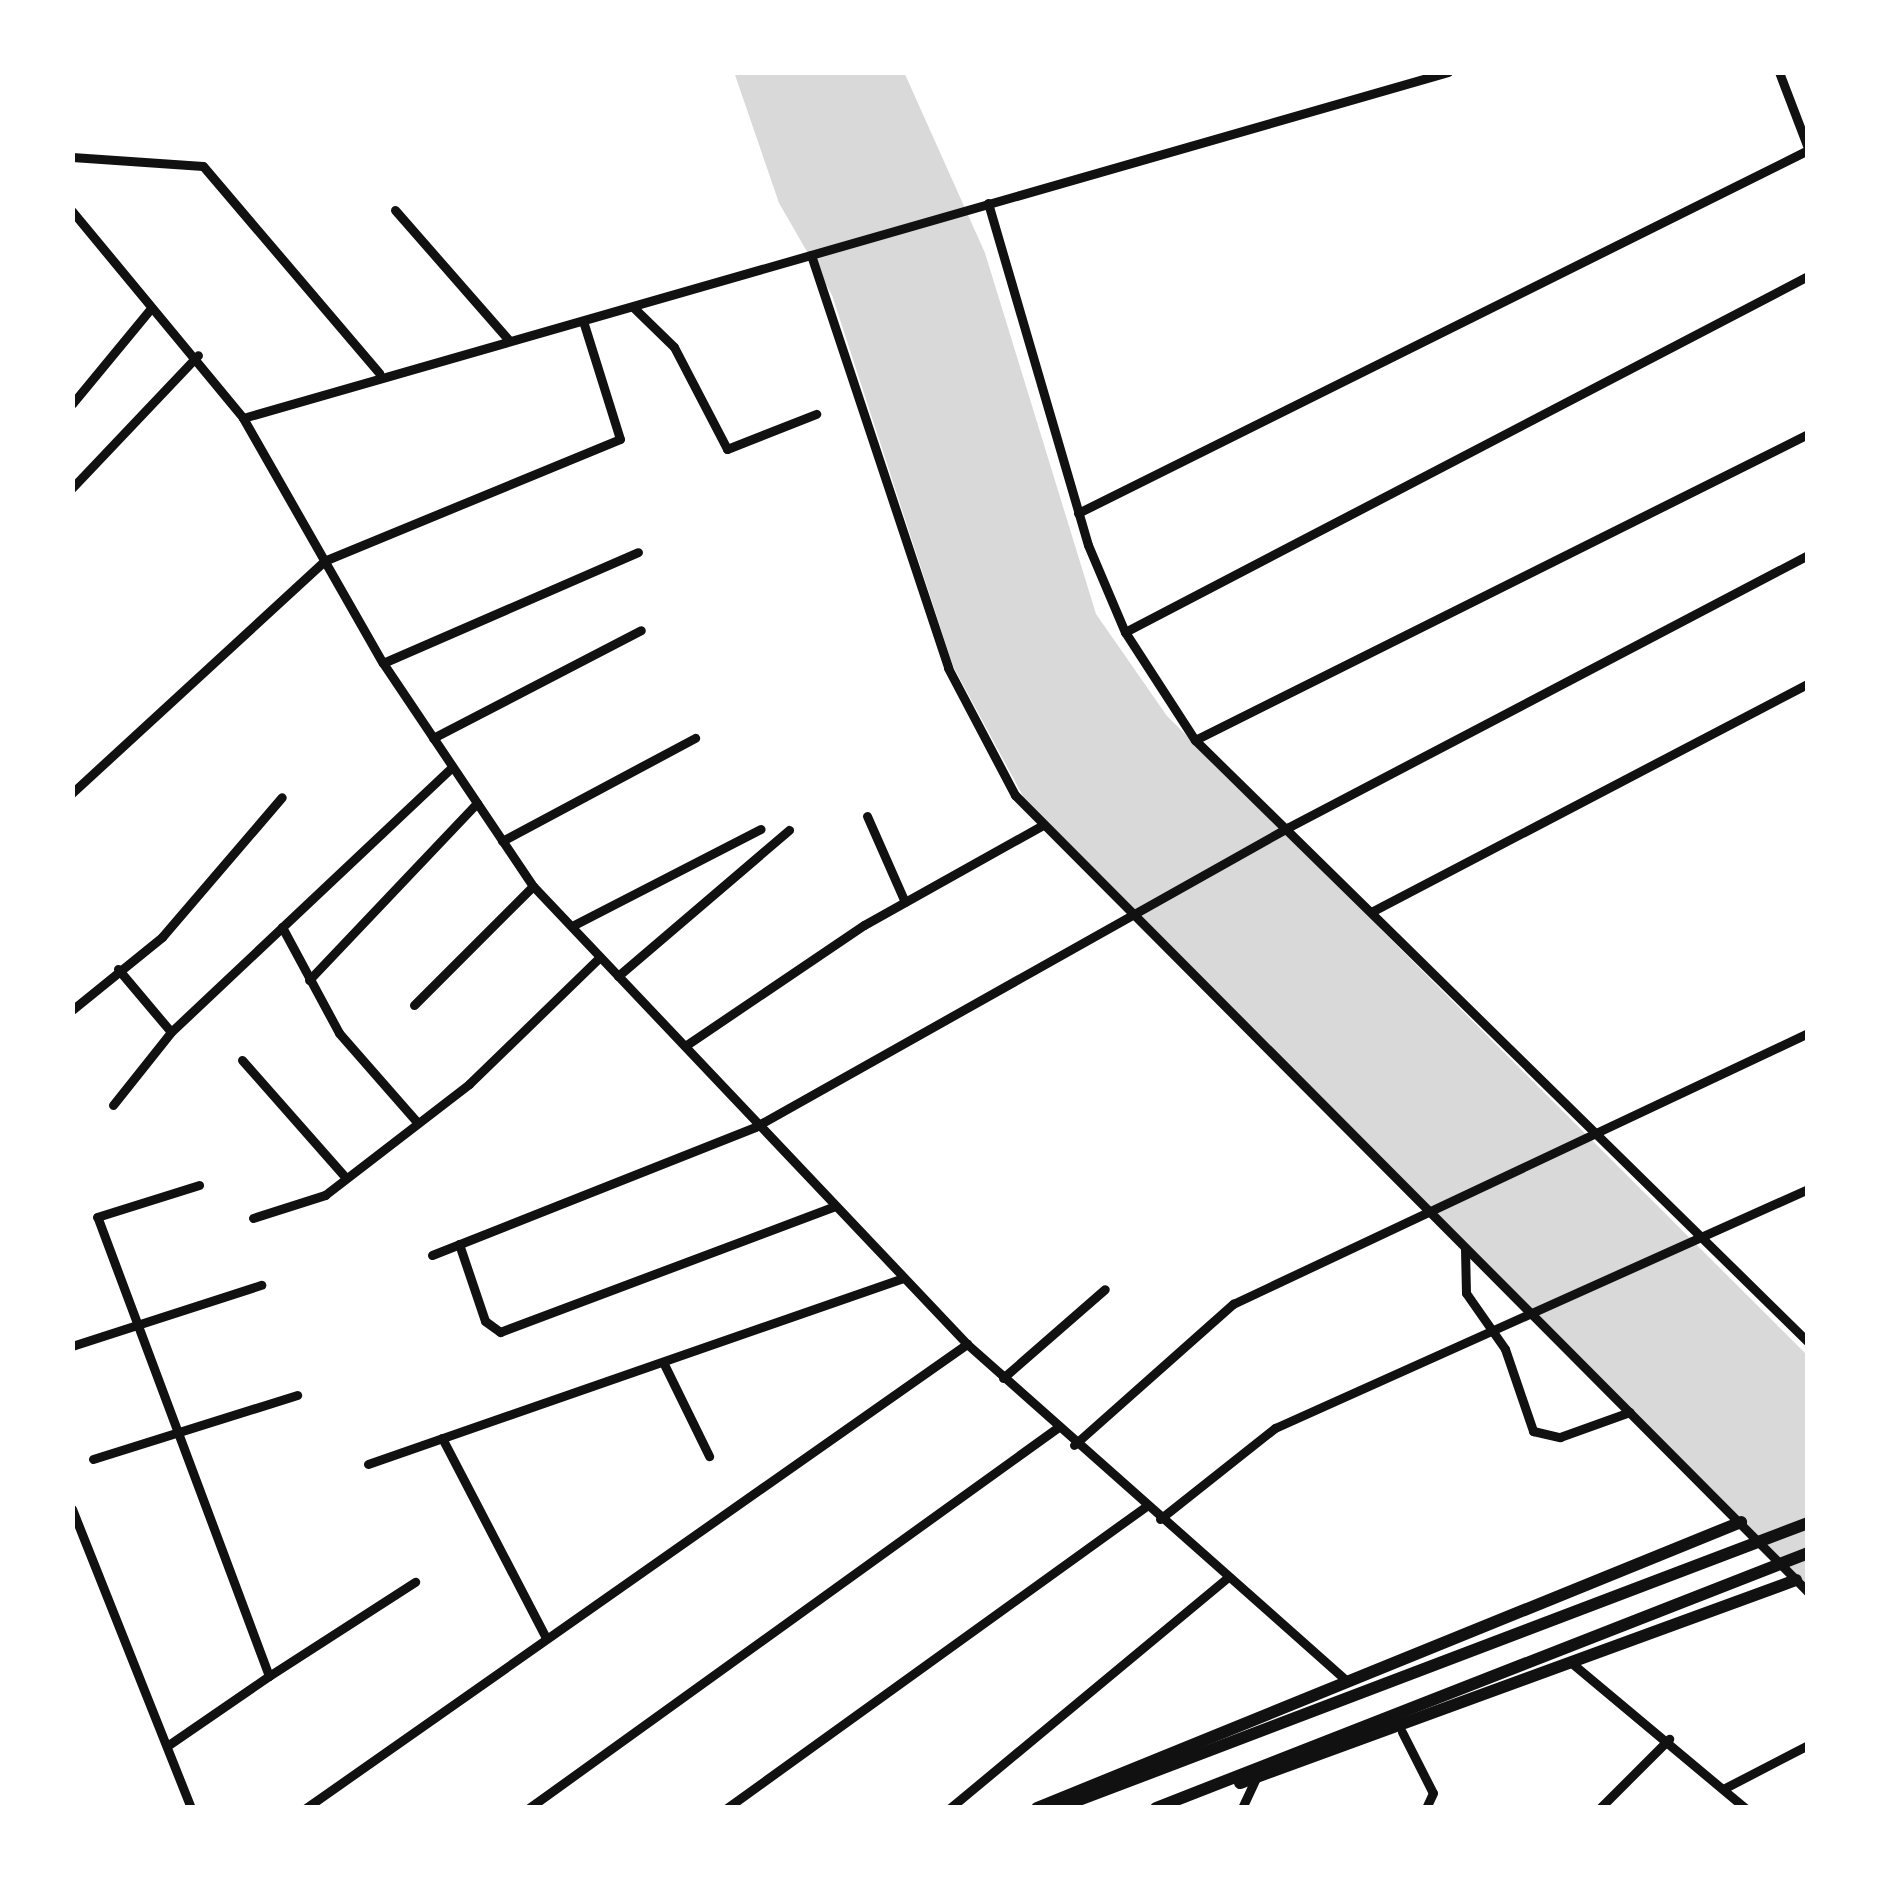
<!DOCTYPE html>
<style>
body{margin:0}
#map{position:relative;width:1880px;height:1880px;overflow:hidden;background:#fff;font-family:"PT Sans",sans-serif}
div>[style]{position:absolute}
.water>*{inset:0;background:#d9d9d9}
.minor>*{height:9px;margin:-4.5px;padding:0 4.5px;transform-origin:4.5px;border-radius:4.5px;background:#111}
.secondary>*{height:12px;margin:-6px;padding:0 6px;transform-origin:6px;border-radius:6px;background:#111}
span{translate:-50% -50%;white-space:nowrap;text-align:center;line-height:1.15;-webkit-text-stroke:10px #fff;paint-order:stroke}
.frame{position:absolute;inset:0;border:75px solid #fff;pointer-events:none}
</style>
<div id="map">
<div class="water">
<i style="clip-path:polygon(734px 72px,904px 72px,985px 253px,1096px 614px,1167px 716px,1808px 1356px,1808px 1587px,1024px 798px,953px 666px,832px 295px,779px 203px)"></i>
</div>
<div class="minor">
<i style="left:1779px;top:72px;width:81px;rotate:69.1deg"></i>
<i style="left:72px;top:157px;width:131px;rotate:3.9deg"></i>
<i style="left:203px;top:166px;width:272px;rotate:49.6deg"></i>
<i style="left:988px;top:203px;width:356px;rotate:73.7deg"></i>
<i style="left:1088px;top:545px;width:95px;rotate:67deg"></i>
<i style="left:1125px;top:632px;width:129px;rotate:57.1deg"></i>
<i style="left:1195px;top:740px;width:859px;rotate:44.48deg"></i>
<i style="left:395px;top:210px;width:171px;rotate:48.8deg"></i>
<i style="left:72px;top:211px;width:268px;rotate:50.4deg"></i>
<i style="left:243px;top:418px;width:282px;rotate:60.3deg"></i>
<i style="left:383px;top:663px;width:269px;rotate:56.1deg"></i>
<i style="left:533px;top:886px;width:631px;rotate:46.54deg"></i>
<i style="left:967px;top:1344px;width:508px;rotate:41.57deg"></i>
<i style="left:811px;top:255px;width:435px;rotate:71.6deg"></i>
<i style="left:948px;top:668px;width:144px;rotate:62.2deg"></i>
<i style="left:1015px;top:795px;width:1124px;rotate:45.14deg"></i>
<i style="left:633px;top:307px;width:57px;rotate:44.3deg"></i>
<i style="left:674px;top:347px;width:115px;rotate:62.5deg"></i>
<i style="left:727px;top:449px;width:96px;rotate:-21.5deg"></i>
<i style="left:72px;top:404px;width:124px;rotate:-50.5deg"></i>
<i style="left:243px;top:418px;width:1254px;rotate:-16.02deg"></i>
<i style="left:72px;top:488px;width:183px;rotate:-46.5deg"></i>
<i style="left:1078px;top:513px;width:815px;rotate:-26.44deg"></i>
<i style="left:1125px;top:632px;width:770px;rotate:-27.53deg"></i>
<i style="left:383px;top:663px;width:278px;rotate:-23.5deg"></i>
<i style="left:433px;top:738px;width:234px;rotate:-27.4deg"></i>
<i style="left:1195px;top:740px;width:685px;rotate:-26.53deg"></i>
<i style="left:72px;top:793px;width:343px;rotate:-42.6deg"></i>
<i style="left:324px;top:561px;width:320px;rotate:-22.4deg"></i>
<i style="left:620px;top:439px;width:124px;rotate:-107.4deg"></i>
<i style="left:867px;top:816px;width:94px;rotate:66.2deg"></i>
<i style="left:502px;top:841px;width:219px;rotate:-28.1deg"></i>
<i style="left:1373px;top:911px;width:491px;rotate:-27.6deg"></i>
<i style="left:572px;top:926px;width:212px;rotate:-27.2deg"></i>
<i style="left:282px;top:927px;width:120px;rotate:61.7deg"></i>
<i style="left:339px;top:1033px;width:118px;rotate:48.8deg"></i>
<i style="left:118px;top:969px;width:82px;rotate:49.9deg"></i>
<i style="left:618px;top:976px;width:225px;rotate:-40.5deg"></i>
<i style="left:309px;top:980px;width:244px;rotate:-46.5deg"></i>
<i style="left:414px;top:1005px;width:168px;rotate:-45deg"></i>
<i style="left:72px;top:1010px;width:116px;rotate:-39deg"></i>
<i style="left:162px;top:937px;width:184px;rotate:-49.4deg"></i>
<i style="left:685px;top:1046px;width:216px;rotate:-34.1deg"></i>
<i style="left:864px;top:925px;width:205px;rotate:-29.2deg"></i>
<i style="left:242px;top:1060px;width:157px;rotate:48.6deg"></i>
<i style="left:113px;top:1105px;width:93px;rotate:-51.5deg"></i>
<i style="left:171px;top:1032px;width:386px;rotate:-43.3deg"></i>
<i style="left:253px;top:1218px;width:76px;rotate:-17.7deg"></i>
<i style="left:325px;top:1195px;width:182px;rotate:-37.6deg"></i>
<i style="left:469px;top:1084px;width:182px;rotate:-44.1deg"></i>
<i style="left:459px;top:1244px;width:81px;rotate:71.3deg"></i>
<i style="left:485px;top:1321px;width:19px;rotate:36deg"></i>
<i style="left:500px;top:1332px;width:356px;rotate:-20.6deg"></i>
<i style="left:1465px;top:1249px;width:44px;rotate:88.7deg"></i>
<i style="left:1466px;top:1293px;width:68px;rotate:55.1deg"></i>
<i style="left:1505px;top:1349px;width:87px;rotate:71.1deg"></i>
<i style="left:1533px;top:1431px;width:28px;rotate:13deg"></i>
<i style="left:1560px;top:1437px;width:74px;rotate:-19.7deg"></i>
<i style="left:432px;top:1255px;width:347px;rotate:-21.6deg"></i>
<i style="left:755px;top:1127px;width:612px;rotate:-29.33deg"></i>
<i style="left:1289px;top:827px;width:586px;rotate:-27.66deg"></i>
<i style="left:72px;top:1346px;width:199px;rotate:-17.9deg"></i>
<i style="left:663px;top:1362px;width:105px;rotate:63.9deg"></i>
<i style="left:1003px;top:1378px;width:135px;rotate:-41.1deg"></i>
<i style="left:442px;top:1438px;width:225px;rotate:62.5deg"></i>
<i style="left:1074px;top:1445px;width:213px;rotate:-41.6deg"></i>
<i style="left:1233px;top:1304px;width:636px;rotate:-25.23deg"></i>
<i style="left:93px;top:1459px;width:214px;rotate:-17.4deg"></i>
<i style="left:368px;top:1464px;width:566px;rotate:-19.17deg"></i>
<i style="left:72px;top:1509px;width:322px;rotate:68.3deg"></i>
<i style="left:1160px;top:1519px;width:147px;rotate:-38.4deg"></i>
<i style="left:1275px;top:1428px;width:584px;rotate:-24.15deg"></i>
<i style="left:1574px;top:1665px;width:223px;rotate:39.9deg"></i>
<i style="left:269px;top:1676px;width:174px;rotate:-32.8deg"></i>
<i style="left:1402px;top:1732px;width:68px;rotate:63.1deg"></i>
<i style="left:1433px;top:1793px;width:17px;rotate:115deg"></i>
<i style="left:170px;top:1744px;width:120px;rotate:-34.5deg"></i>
<i style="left:269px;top:1676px;width:490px;rotate:-110.5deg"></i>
<i style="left:97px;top:1217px;width:107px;rotate:-17.4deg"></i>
<i style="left:1725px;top:1788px;width:93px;rotate:-27.4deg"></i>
<i style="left:306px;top:1808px;width:808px;rotate:-35.07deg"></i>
<i style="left:529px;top:1808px;width:651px;rotate:-35.74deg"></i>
<i style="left:727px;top:1808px;width:515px;rotate:-35.76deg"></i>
<i style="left:950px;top:1808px;width:361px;rotate:-39.7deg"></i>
<i style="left:1242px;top:1808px;width:33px;rotate:-65deg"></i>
<i style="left:1600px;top:1808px;width:98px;rotate:-45deg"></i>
</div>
<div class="secondary">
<i style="left:1240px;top:1783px;width:592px;rotate:-20.06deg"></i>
<i style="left:1037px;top:1808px;width:760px;rotate:-22.11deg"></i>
<i style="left:1058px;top:1808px;width:802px;rotate:-20.81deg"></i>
<i style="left:1156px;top:1808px;width:700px;rotate:-21.36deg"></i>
</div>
<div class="frame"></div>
</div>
